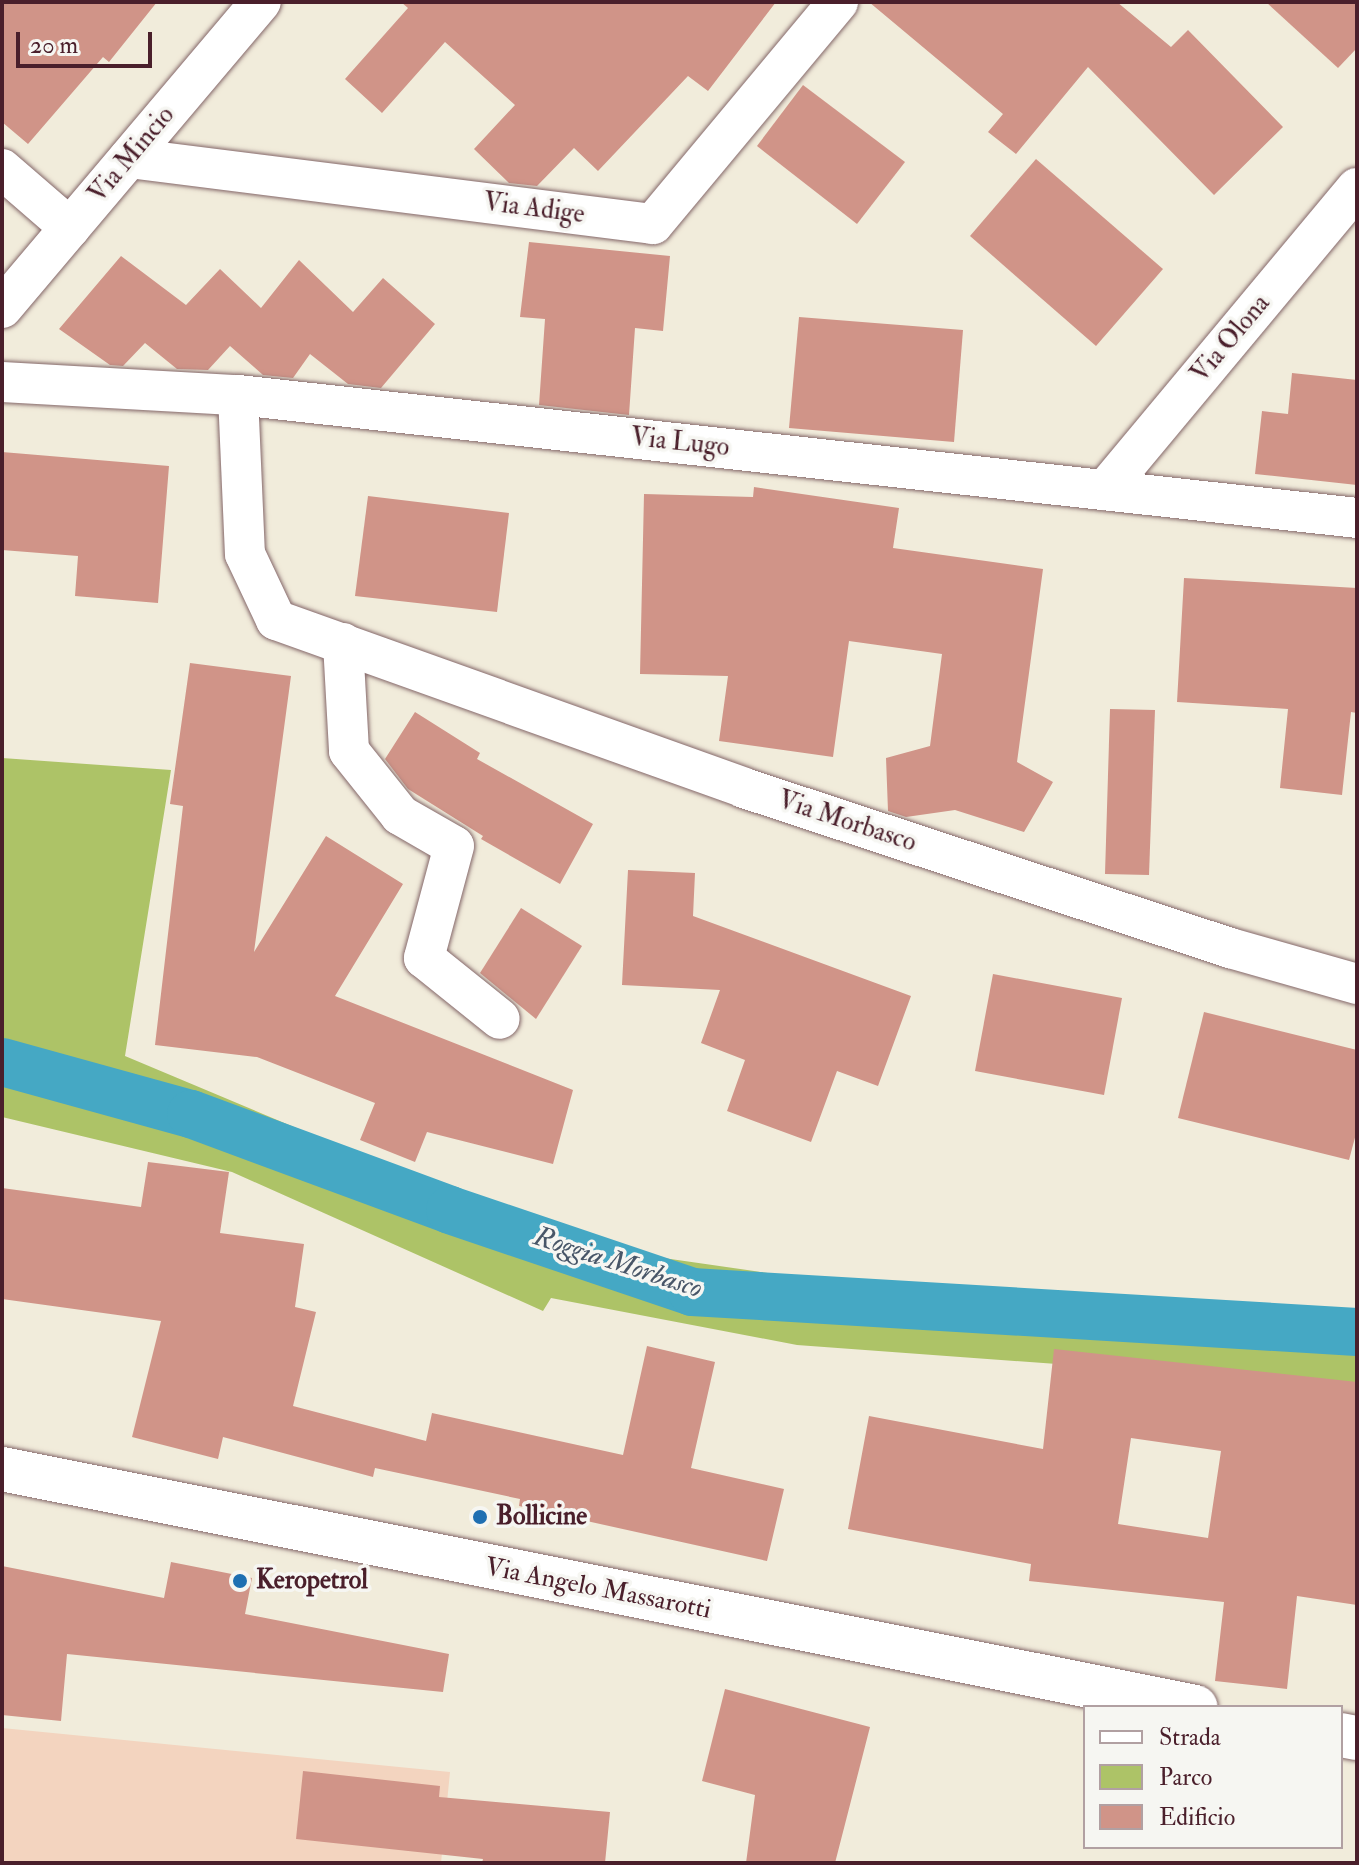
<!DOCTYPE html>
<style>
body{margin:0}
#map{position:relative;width:1359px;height:1865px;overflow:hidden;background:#f1ecdb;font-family:"IM FELL Double Pica",serif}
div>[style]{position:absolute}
.built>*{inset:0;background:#f3d4bf}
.green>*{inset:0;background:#adc367}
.canal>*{height:48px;margin:-24px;padding:0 24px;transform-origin:24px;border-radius:24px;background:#45a8c4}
.building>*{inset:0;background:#d09488}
.roads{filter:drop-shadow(0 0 2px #846769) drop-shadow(0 0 2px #846769)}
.minor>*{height:40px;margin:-20px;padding:0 20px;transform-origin:20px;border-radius:20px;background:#fff}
.tertiary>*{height:44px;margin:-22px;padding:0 22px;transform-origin:22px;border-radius:22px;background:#fff}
.dots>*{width:22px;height:22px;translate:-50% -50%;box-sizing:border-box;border:4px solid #f6f6f2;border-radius:50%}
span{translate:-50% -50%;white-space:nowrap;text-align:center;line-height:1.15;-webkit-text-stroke:7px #f6f6f2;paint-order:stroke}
.street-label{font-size:26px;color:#4a1f2b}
.poi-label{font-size:26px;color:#4a1f2b;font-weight:700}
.left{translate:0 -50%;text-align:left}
.water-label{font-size:28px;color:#485668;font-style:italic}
.frame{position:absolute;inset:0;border:4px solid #4a1f2b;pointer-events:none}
.legend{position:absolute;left:1083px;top:1705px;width:260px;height:144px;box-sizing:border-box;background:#f6f6f2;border:2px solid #b1a0a2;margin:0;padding:10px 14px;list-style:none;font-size:24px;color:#4a1f2b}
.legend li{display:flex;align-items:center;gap:16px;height:40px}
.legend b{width:40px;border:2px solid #b1a0a2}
.scale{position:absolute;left:16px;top:32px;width:136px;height:36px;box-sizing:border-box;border:4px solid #4a1f2b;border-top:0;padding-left:10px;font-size:24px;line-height:28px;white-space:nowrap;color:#4a1f2b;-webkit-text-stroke:6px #f6f6f2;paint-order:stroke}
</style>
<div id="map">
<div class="built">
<i style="clip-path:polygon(2px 1728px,450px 1772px,441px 1863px,2px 1863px)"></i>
</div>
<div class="green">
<i style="clip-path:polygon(2px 758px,171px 770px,125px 1056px,501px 1214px,594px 1248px,775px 1274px,1357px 1317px,1357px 1386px,797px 1345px,551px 1298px,543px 1311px,232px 1172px,2px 1117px)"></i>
</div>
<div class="canal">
<i style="left:2px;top:1062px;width:196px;rotate:15.4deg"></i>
<i style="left:191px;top:1114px;width:276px;rotate:20.3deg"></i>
<i style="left:450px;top:1210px;width:256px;rotate:18.7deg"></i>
<i style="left:692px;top:1292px;width:666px;rotate:3.44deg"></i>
</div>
<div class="building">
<i style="clip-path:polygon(2px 2px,157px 2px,109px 62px,103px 57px,28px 144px,2px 122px)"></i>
<i style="clip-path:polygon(401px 2px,776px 2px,708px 91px,688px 76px,598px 171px,574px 148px,537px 186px,509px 183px,474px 149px,515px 105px,445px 42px,382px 113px,345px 79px,408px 8px)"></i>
<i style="clip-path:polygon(869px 2px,1117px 2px,1171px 47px,1188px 30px,1283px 127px,1214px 195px,1088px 67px,1016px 154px,988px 132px,1003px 114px)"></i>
<i style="clip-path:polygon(1266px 2px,1357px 2px,1357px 48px,1338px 68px)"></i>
<i style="clip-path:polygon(803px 85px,905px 162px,857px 224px,757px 146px)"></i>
<i style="clip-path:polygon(1036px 159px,1163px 269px,1096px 346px,970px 236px)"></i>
<i style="clip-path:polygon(529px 242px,670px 256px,663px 331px,635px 328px,629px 415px,539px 405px,545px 319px,520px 317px)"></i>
<i style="clip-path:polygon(121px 256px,186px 305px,220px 269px,261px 308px,299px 260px,353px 312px,383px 278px,435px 324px,381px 388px,348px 384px,310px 354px,293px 378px,263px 375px,230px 346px,208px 370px,177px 369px,145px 343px,123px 366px,110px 365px,59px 329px)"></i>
<i style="clip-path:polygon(799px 317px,963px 330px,954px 442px,789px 428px)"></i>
<i style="clip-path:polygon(1292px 373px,1357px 380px,1357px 485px,1255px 474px,1262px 411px,1288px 414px)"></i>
<i style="clip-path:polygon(2px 452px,169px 466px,158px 603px,75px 596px,78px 556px,2px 550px)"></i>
<i style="clip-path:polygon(754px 487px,899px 508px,893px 548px,1043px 569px,1017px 762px,1053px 782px,1024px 832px,955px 810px,906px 817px,888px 811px,886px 758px,930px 746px,942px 654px,849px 641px,833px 757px,719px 741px,728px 676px,640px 674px,644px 494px,753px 497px)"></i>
<i style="clip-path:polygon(368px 496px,509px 513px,497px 612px,355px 596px)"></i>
<i style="clip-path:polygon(1184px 578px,1357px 588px,1357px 713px,1351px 712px,1342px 795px,1280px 788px,1288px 709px,1177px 702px)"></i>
<i style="clip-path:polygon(190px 663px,291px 676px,254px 952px,326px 836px,403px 884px,335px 996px,573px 1090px,553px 1164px,427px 1132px,415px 1162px,360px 1140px,375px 1103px,257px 1057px,155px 1045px,183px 806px,170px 804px)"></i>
<i style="clip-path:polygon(1110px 709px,1155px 710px,1149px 875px,1105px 874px)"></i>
<i style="clip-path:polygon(415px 712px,480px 753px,477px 759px,593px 824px,560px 884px,481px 839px,483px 836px,408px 789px,385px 759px)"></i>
<i style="clip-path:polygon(628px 870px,695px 873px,693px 916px,911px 996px,878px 1086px,837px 1071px,811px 1142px,727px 1111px,745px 1060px,701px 1043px,720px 990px,622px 985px)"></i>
<i style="clip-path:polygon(521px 908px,582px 946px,536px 1019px,480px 973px)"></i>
<i style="clip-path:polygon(993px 974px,1122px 998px,1104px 1095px,975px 1071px)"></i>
<i style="clip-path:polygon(1204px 1012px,1357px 1050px,1357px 1130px,1349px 1160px,1178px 1118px)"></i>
<i style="clip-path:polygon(148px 1162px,229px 1172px,220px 1233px,304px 1244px,295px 1307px,316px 1312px,293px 1406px,426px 1441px,432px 1413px,623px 1455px,647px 1346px,715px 1362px,691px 1468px,784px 1489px,767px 1561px,519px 1506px,520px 1499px,375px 1468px,373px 1477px,223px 1437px,218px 1459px,132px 1437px,161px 1321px,2px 1299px,2px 1188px,141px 1207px)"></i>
<i style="clip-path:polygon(evenodd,1054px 1349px,1357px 1382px,1357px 1605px,1297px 1596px,1287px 1689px,1215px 1681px,1224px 1602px,1029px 1581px,1031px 1564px,848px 1529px,869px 1416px,1043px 1449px,1054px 1349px,1131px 1438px,1221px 1451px,1208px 1538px,1118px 1524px,1131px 1438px)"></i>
<i style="clip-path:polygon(171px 1562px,252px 1578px,245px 1614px,449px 1654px,443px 1692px,67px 1654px,61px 1721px,2px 1715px,2px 1566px,164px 1598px)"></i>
<i style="clip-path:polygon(725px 1689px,870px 1727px,835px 1863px,746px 1863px,755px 1795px,702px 1781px)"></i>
<i style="clip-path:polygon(303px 1771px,440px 1786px,439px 1797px,610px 1812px,605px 1863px,482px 1863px,483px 1859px,296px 1839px)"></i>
</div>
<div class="roads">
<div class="minor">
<i style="left:129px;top:158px;width:528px;rotate:7.18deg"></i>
<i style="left:653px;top:224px;width:289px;rotate:-50.2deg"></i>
<i style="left:2px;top:169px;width:90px;rotate:40.9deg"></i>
<i style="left:2px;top:308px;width:401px;rotate:-49.8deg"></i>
<i style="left:2px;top:382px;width:236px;rotate:3.2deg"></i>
<i style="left:238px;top:395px;width:1126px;rotate:6.27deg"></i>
<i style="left:238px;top:395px;width:159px;rotate:87.5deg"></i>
<i style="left:245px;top:554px;width:73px;rotate:64.8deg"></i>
<i style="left:276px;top:620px;width:497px;rotate:19.7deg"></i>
<i style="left:744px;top:788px;width:512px;rotate:18.22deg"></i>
<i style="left:1230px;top:948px;width:132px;rotate:15.8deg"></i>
<i style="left:1105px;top:490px;width:393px;rotate:-50.2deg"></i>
<i style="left:343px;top:643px;width:108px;rotate:86.8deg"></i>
<i style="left:349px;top:751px;width:82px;rotate:51.4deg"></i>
<i style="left:400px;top:815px;width:62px;rotate:29.9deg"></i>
<i style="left:454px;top:846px;width:116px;rotate:105deg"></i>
<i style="left:424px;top:958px;width:97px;rotate:38.8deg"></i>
</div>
<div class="tertiary">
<i style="left:2px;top:1469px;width:1217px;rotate:11.28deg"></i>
<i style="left:1341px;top:1735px;width:16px;rotate:11deg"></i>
</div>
</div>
<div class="dots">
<i style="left:480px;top:1517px;background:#1f6fb2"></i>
<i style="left:240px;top:1581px;background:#1f6fb2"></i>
</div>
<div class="street-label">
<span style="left:132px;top:155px;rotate:-50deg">Via Mincio</span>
<span style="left:534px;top:209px;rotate:7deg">Via Adige</span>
<span style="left:1231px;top:339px;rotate:-50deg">Via Olona</span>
<span style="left:680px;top:443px;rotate:6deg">Via Lugo</span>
<span style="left:847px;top:822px;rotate:18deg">Via Morbasco</span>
<span style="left:598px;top:1589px;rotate:11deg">Via Angelo Massarotti</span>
</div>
<div class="poi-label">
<span class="left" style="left:496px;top:1517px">Bollicine</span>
<span class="left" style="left:256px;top:1581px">Keropetrol</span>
</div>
<div class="water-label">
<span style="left:618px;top:1263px;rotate:18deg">Roggia Morbasco</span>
</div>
<div class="frame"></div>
<ul class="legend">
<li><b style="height:10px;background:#fff"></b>Strada</li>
<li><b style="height:22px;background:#adc367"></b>Parco</li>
<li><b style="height:22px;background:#d09488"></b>Edificio</li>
</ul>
<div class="scale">20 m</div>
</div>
